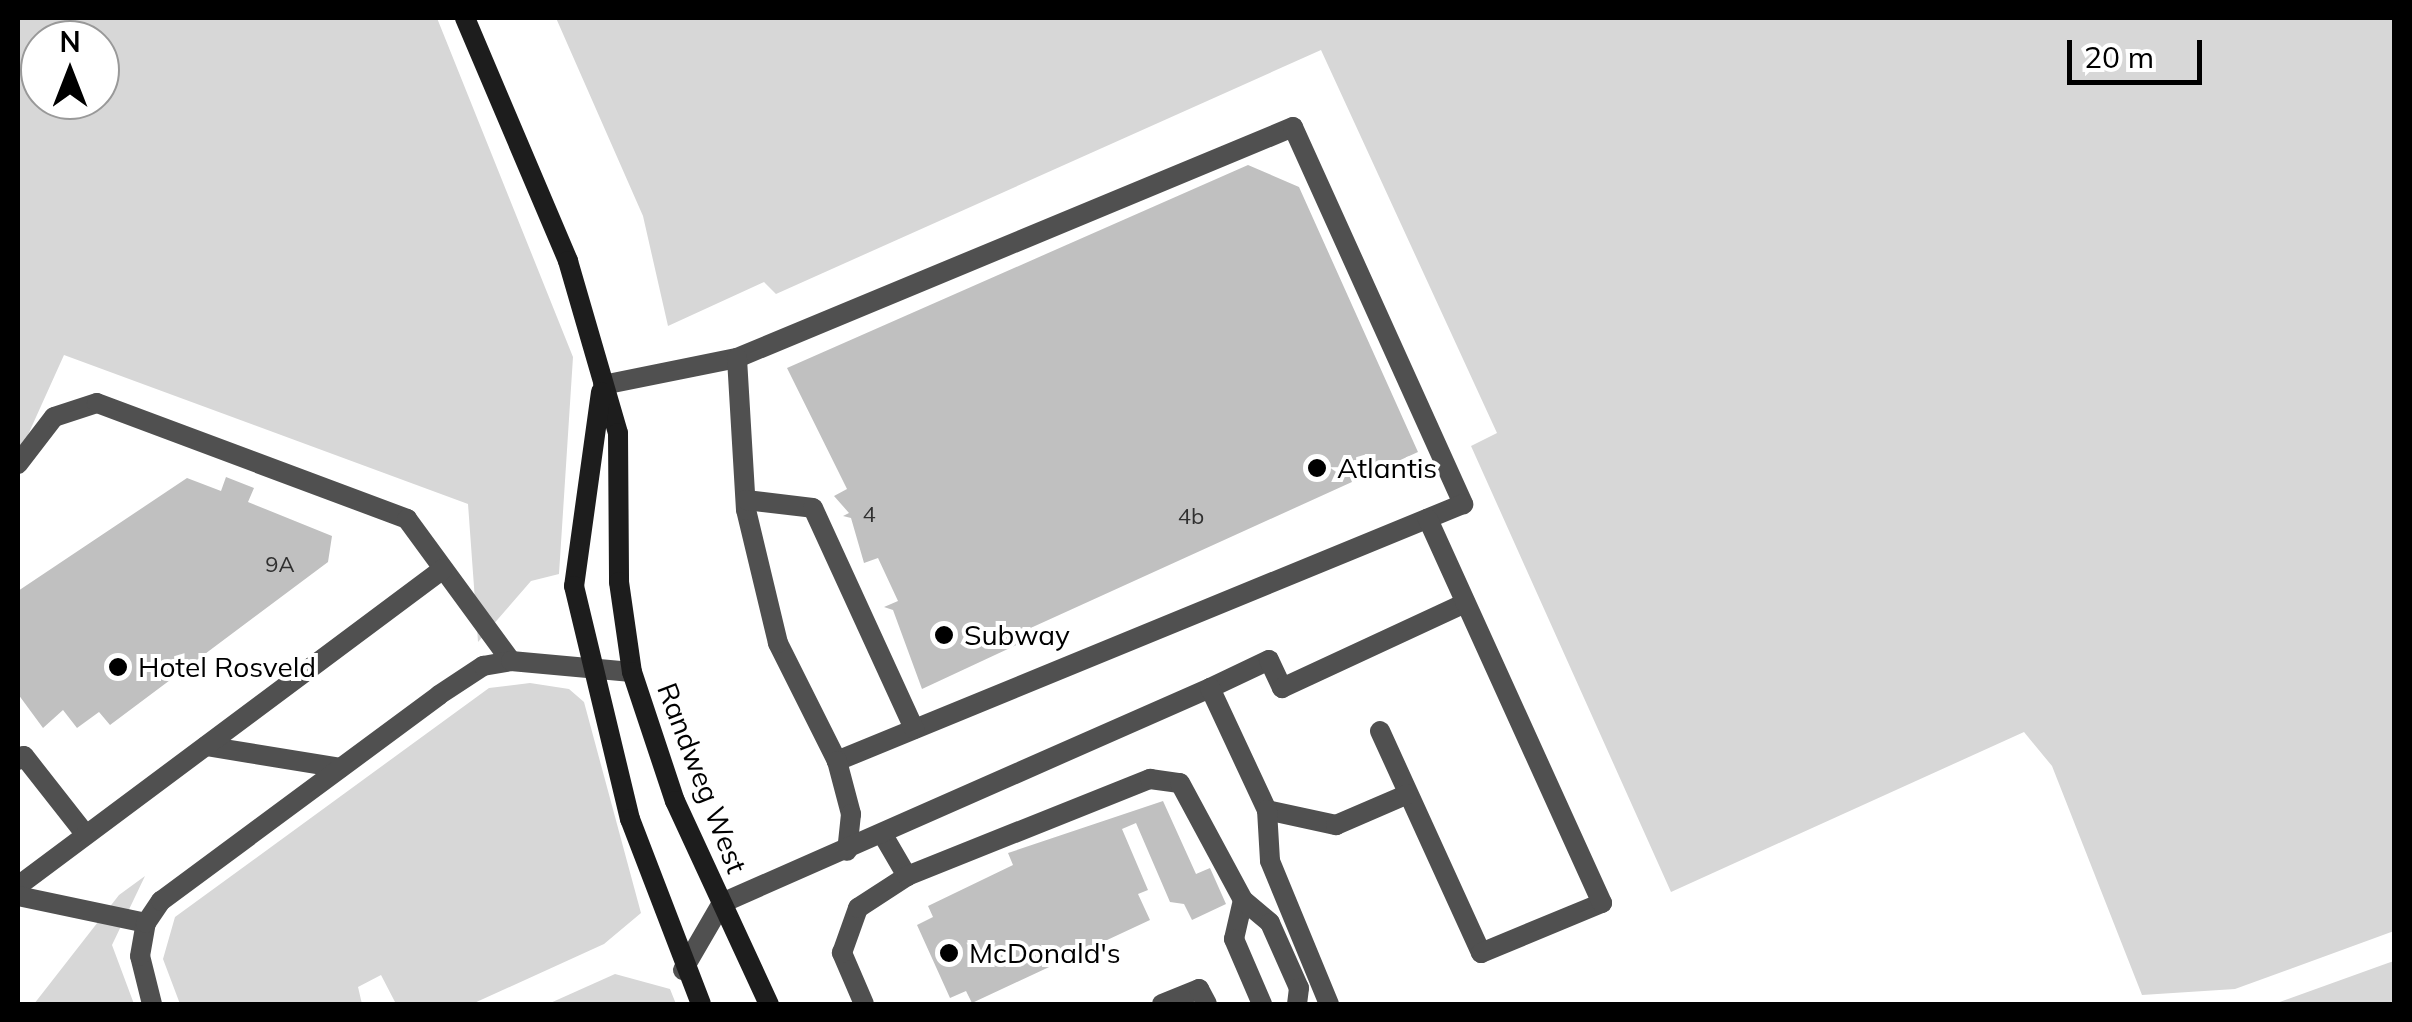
<!DOCTYPE html>
<style>
body{margin:0}
#map{position:relative;width:2412px;height:1022px;overflow:hidden;background:#fff;font-family:Mulish,sans-serif}
div>[style]{position:absolute}
.green>*{inset:0;background:#d7d7d7}
.building>*{inset:0;background:#c0c0c0}
.lane>*{height:20px;margin:-10px;padding:0 10px;transform-origin:10px;border-radius:10px;background:#505050}
.street>*{height:20px;margin:-10px;padding:0 10px;transform-origin:10px;border-radius:10px;background:#505050}
.secondary>*{height:20px;margin:-10px;padding:0 10px;transform-origin:10px;border-radius:10px;background:#1d1d1d}
.dots>*{width:28px;height:28px;translate:-50% -50%;box-sizing:border-box;border:5px solid #fff;border-radius:50%}
span{translate:-50% -50%;white-space:nowrap;text-align:center;line-height:1.15;-webkit-text-stroke:8px #fff;paint-order:stroke}
.number-label{font-size:22px;color:#303030}
.number-label span{-webkit-text-stroke-width:0}
.poi-label{font-size:28px;color:#000}
.left{translate:0 -50%;text-align:left}
.street-label{font-size:28px;color:#000}
.frame{position:absolute;inset:0;border:20px solid #000;pointer-events:none}
.north{position:absolute;left:20px;top:20px;width:100px;height:100px;box-sizing:border-box;background:#fff;border:2px solid #999;border-radius:50%;rotate:0deg;font-size:28px;font-weight:700;line-height:40px;text-align:center;color:#000}
.north::after{content:'';display:block;margin:auto;width:35px;height:45px;background:#000;clip-path:polygon(50% 0,100% 100%,50% 72%,0 100%)}
.scale{position:absolute;left:2067px;top:40px;width:135px;height:45px;box-sizing:border-box;border:5px solid #000;border-top:0;padding-left:12px;font-size:30px;line-height:35px;white-space:nowrap;color:#000;-webkit-text-stroke:8px #fff;paint-order:stroke}
</style>
<div id="map">
<div class="green">
<i style="clip-path:polygon(evenodd,18px 18px,437px 18px,573px 357px,559px 574px,531px 581px,478px 642px,468px 504px,64px 355px,18px 457px,18px 18px,40px 40px,100px 40px,100px 100px,40px 100px,40px 40px)"></i>
<i style="clip-path:polygon(556px 18px,2394px 18px,2394px 931px,2235px 989px,2142px 995px,2052px 766px,2024px 732px,1671px 892px,1471px 446px,1497px 433px,1321px 50px,776px 294px,764px 282px,668px 326px,643px 216px)"></i>
<i style="clip-path:polygon(530px 683px,569px 689px,584px 702px,641px 913px,604px 944px,472px 1004px,395px 1002px,381px 975px,358px 987px,362px 1004px,180px 1004px,163px 959px,175px 917px,489px 688px)"></i>
<i style="clip-path:polygon(145px 876px,112px 945px,134px 1004px,34px 1004px,119px 895px)"></i>
<i style="clip-path:polygon(2394px 961px,2394px 1004px,2274px 1004px,2388px 963px)"></i>
<i style="clip-path:polygon(615px 974px,670px 989px,676px 1004px,548px 1004px)"></i>
</div>
<div class="building">
<i style="clip-path:polygon(1248px 165px,1299px 187px,1418px 452px,1024px 631px,1027px 640px,922px 689px,893px 610px,884px 607px,898px 601px,878px 558px,864px 563px,851px 518px,843px 516px,849px 513px,834px 496px,847px 489px,787px 368px)"></i>
<i style="clip-path:polygon(226px 477px,254px 488px,248px 502px,332px 536px,328px 562px,110px 725px,99px 712px,77px 728px,63px 710px,43px 728px,18px 694px,18px 591px,187px 478px,221px 491px)"></i>
<i style="clip-path:polygon(1163px 801px,1196px 874px,1210px 868px,1226px 904px,1192px 920px,1184px 904px,1170px 902px,1136px 823px,1122px 829px,1148px 890px,1138px 894px,1150px 920px,972px 1003px,966px 991px,950px 998px,917px 925px,933px 917px,928px 906px,1013px 865px,1008px 853px)"></i>
</div>
<div class="lane">
<i style="left:603px;top:385px;width:137px;rotate:-11.4deg"></i>
<i style="left:737px;top:358px;width:602px;rotate:-22.56deg"></i>
<i style="left:1293px;top:127px;width:414px;rotate:65.7deg"></i>
<i style="left:1463px;top:504px;width:677px;rotate:157.68deg"></i>
<i style="left:837px;top:761px;width:132px;rotate:-116.6deg"></i>
<i style="left:778px;top:643px;width:137px;rotate:-103.5deg"></i>
<i style="left:746px;top:510px;width:152px;rotate:-93.4deg"></i>
<i style="left:18px;top:464px;width:59px;rotate:-52.5deg"></i>
<i style="left:54px;top:417px;width:45px;rotate:-18deg"></i>
<i style="left:97px;top:403px;width:331px;rotate:20.5deg"></i>
<i style="left:407px;top:519px;width:176px;rotate:53.8deg"></i>
<i style="left:746px;top:500px;width:67px;rotate:6.8deg"></i>
<i style="left:813px;top:508px;width:243px;rotate:65.4deg"></i>
<i style="left:1210px;top:688px;width:65px;rotate:-25.4deg"></i>
<i style="left:1269px;top:660px;width:31px;rotate:65deg"></i>
<i style="left:1282px;top:688px;width:202px;rotate:-24.9deg"></i>
<i style="left:1380px;top:731px;width:244px;rotate:65.5deg"></i>
<i style="left:1481px;top:953px;width:131px;rotate:-22.5deg"></i>
<i style="left:1602px;top:903px;width:422px;rotate:-114.4deg"></i>
<i style="left:206px;top:746px;width:136px;rotate:9.3deg"></i>
<i style="left:18px;top:760px;width:7px;rotate:-34deg"></i>
<i style="left:24px;top:756px;width:100px;rotate:51.9deg"></i>
<i style="left:837px;top:761px;width:55px;rotate:75.2deg"></i>
<i style="left:851px;top:814px;width:37px;rotate:96deg"></i>
<i style="left:1267px;top:810px;width:71px;rotate:12.3deg"></i>
<i style="left:1336px;top:825px;width:78px;rotate:-23.3deg"></i>
<i style="left:883px;top:835px;width:48px;rotate:59.7deg"></i>
<i style="left:18px;top:886px;width:530px;rotate:-36.72deg"></i>
<i style="left:18px;top:896px;width:131px;rotate:11.9deg"></i>
<i style="left:1243px;top:900px;width:40px;rotate:103deg"></i>
<i style="left:1234px;top:939px;width:71px;rotate:66.7deg"></i>
<i style="left:683px;top:970px;width:78px;rotate:-59.8deg"></i>
<i style="left:722px;top:903px;width:533px;rotate:-23.78deg"></i>
<i style="left:1210px;top:688px;width:135px;rotate:65deg"></i>
<i style="left:1267px;top:810px;width:51px;rotate:86.6deg"></i>
<i style="left:1270px;top:861px;width:155px;rotate:67.6deg"></i>
<i style="left:864px;top:1004px;width:56px;rotate:-113.3deg"></i>
<i style="left:842px;top:953px;width:48px;rotate:-70.4deg"></i>
<i style="left:858px;top:908px;width:59px;rotate:-33.1deg"></i>
<i style="left:907px;top:876px;width:262px;rotate:-21.8deg"></i>
<i style="left:1150px;top:779px;width:30px;rotate:8deg"></i>
<i style="left:1180px;top:783px;width:133px;rotate:61.7deg"></i>
<i style="left:1243px;top:900px;width:35px;rotate:40deg"></i>
<i style="left:1270px;top:923px;width:71px;rotate:66deg"></i>
<i style="left:1299px;top:988px;width:16px;rotate:97deg"></i>
<i style="left:1162px;top:1004px;width:40px;rotate:-22deg"></i>
<i style="left:1199px;top:989px;width:17px;rotate:62deg"></i>
</div>
<div class="street">
<i style="left:152px;top:1004px;width:49px;rotate:-104deg"></i>
<i style="left:140px;top:956px;width:34px;rotate:-80deg"></i>
<i style="left:146px;top:923px;width:27px;rotate:-56deg"></i>
<i style="left:161px;top:901px;width:346px;rotate:-36.5deg"></i>
<i style="left:439px;top:695px;width:53px;rotate:-33.4deg"></i>
<i style="left:483px;top:666px;width:28px;rotate:-10deg"></i>
<i style="left:511px;top:661px;width:121px;rotate:5.2deg"></i>
</div>
<div class="secondary">
<i style="left:465px;top:18px;width:264px;rotate:67deg"></i>
<i style="left:568px;top:261px;width:179px;rotate:73.8deg"></i>
<i style="left:618px;top:433px;width:149px;rotate:89.6deg"></i>
<i style="left:619px;top:582px;width:91px;rotate:81.8deg"></i>
<i style="left:632px;top:672px;width:136px;rotate:71.6deg"></i>
<i style="left:675px;top:801px;width:224px;rotate:65.2deg"></i>
<i style="left:601px;top:392px;width:196px;rotate:97.9deg"></i>
<i style="left:574px;top:586px;width:240px;rotate:76.5deg"></i>
<i style="left:630px;top:819px;width:198px;rotate:69deg"></i>
</div>
<div class="dots">
<i style="left:1317px;top:468px;background:#000"></i>
<i style="left:944px;top:635px;background:#000"></i>
<i style="left:118px;top:667px;background:#000"></i>
<i style="left:949px;top:953px;background:#000"></i>
</div>
<div class="number-label">
<span style="left:869px;top:515px">4</span>
<span style="left:1191px;top:517px">4b</span>
<span style="left:280px;top:565px">9A</span>
</div>
<div class="poi-label">
<span class="left" style="left:1337px;top:468px">Atlantis</span>
<span class="left" style="left:964px;top:635px">Subway</span>
<span class="left" style="left:138px;top:667px">Hotel Rosveld</span>
<span class="left" style="left:969px;top:953px">McDonald's</span>
</div>
<div class="street-label">
<span style="left:702px;top:778px;rotate:69deg">Randweg West</span>
</div>
<div class="frame"></div>
<div class="north">N</div>
<div class="scale">20 m</div>
</div>
